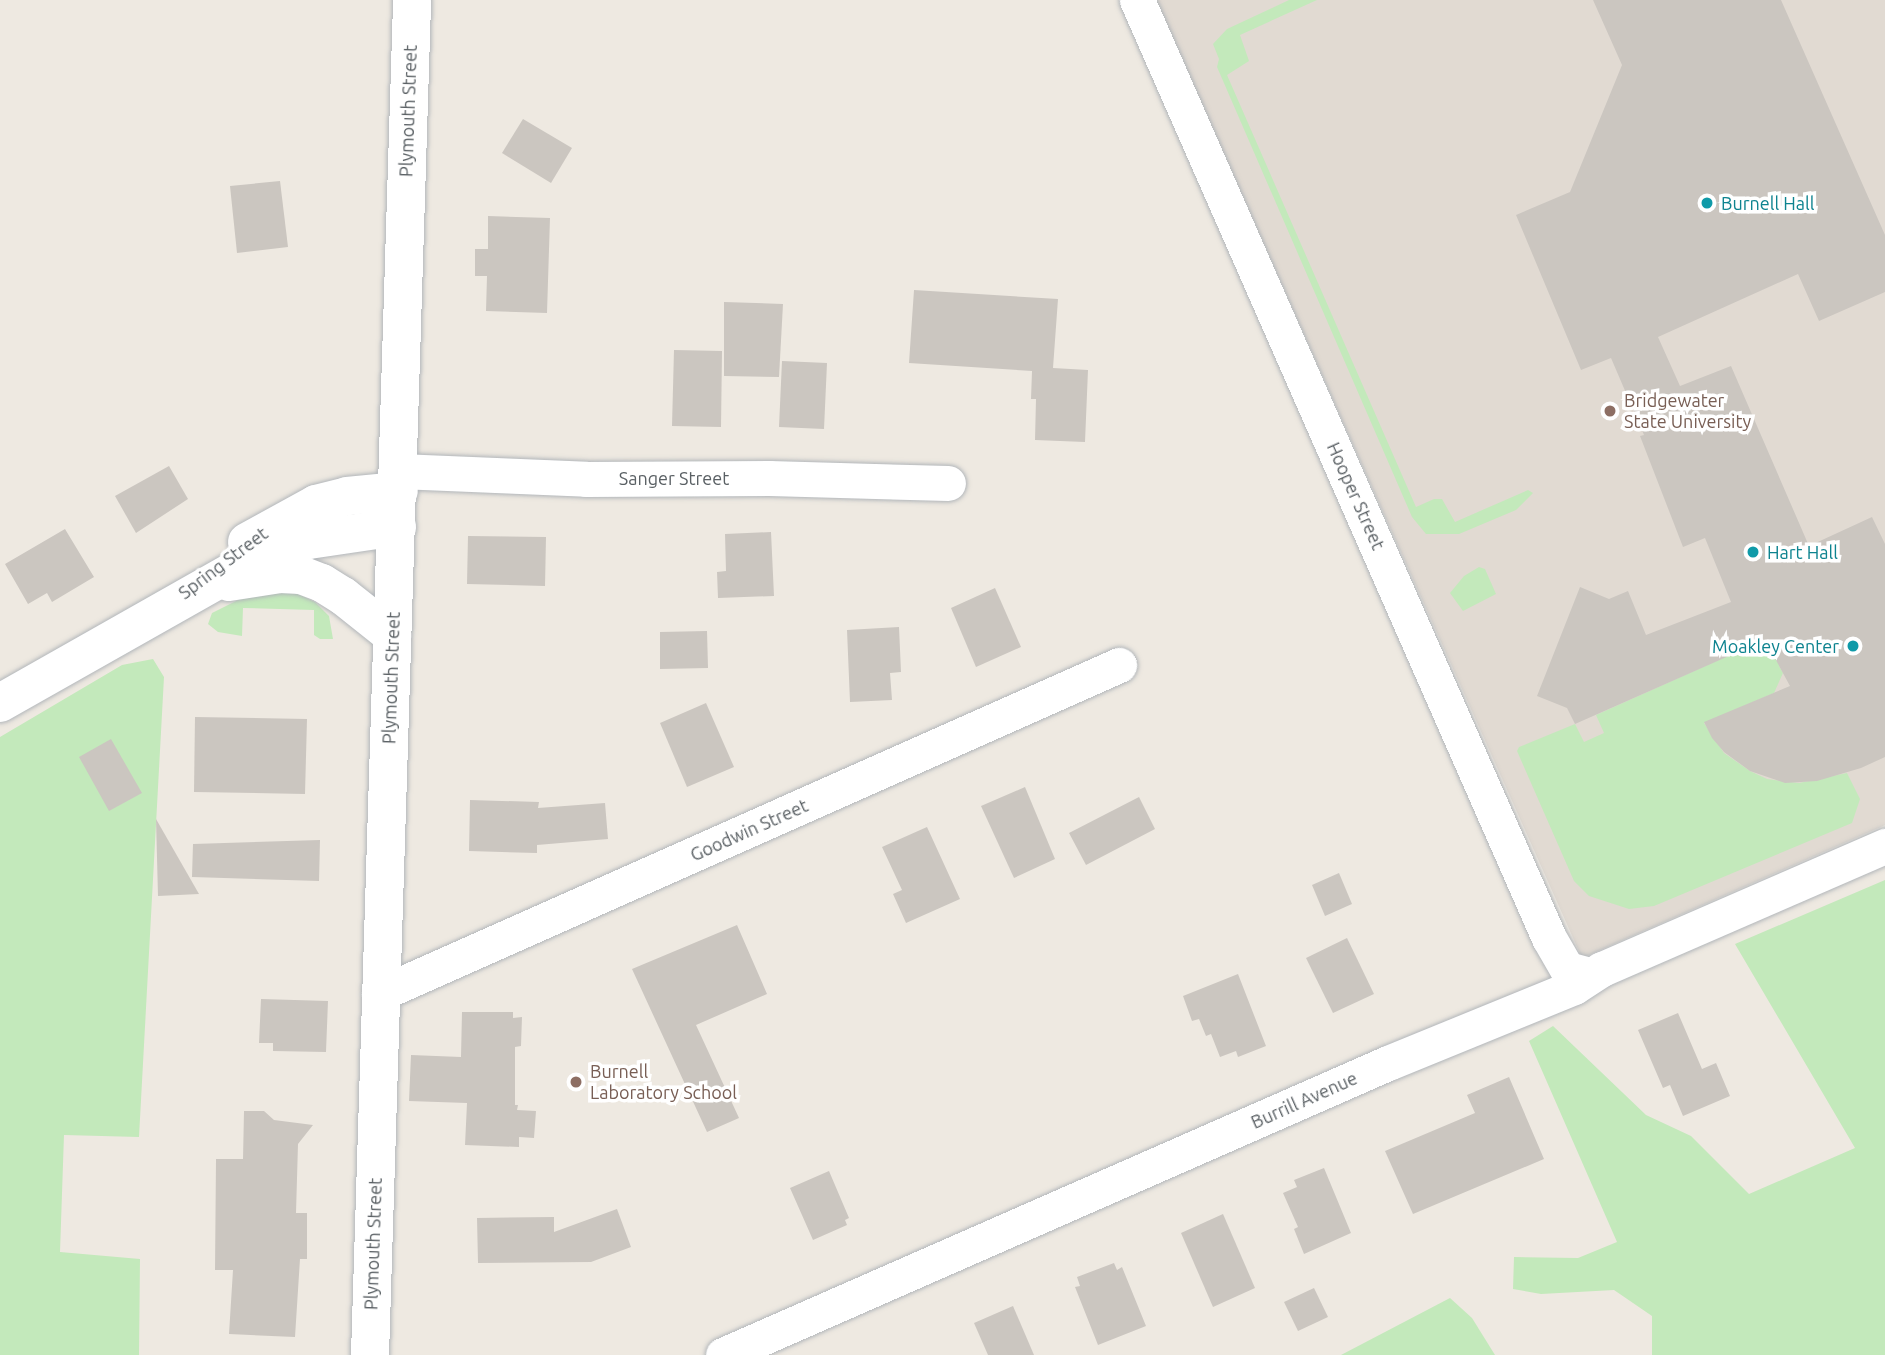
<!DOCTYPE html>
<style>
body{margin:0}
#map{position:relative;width:1885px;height:1355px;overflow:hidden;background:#eee9e1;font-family:Ubuntu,sans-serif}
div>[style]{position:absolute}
.education>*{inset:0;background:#e1dad2}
.green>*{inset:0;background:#c3e9bb}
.building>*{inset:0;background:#cbc6c0}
.roads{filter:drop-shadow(0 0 2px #b2b6ba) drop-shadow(0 0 2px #b2b6ba)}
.minor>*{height:35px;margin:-17.5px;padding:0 17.5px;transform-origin:17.5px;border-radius:17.5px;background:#fff}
.tertiary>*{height:38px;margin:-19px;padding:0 19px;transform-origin:19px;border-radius:19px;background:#fff}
.secondary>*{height:38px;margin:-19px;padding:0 19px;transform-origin:19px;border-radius:19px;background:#fff}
.dots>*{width:19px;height:19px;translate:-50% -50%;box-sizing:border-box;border:4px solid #fff;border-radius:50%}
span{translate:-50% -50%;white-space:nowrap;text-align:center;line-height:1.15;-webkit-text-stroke:7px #fff;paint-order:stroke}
.street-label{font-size:18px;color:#5a6064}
.culture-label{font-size:18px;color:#0d838f}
.left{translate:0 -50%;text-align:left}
.right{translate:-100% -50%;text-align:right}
.education-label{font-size:18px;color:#785e54}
</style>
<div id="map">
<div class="education">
<i style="clip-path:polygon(1155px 0,1885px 0,1885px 825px,1582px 958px)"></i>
</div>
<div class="green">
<i style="clip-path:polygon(1289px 0,1317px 0,1240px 35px,1249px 61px,1227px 75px,1416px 507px,1434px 499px,1442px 499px,1455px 522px,1528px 490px,1533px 493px,1516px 510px,1459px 534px,1426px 534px,1412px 517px,1217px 67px,1219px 59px,1213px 44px,1227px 29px)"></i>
<i style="clip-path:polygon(1479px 567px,1485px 569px,1496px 594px,1463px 611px,1450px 593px,1464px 576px)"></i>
<i style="clip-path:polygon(268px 591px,298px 594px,315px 602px,329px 616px,333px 639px,320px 639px,314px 635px,314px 610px,243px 608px,242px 636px,218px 632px,208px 624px,212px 613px,242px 598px)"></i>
<i style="clip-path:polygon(1761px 641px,1778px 652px,1784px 663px,1779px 666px,1783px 673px,1774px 693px,1704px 723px,1724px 753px,1750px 771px,1767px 779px,1799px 783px,1847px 773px,1860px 799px,1852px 823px,1654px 906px,1629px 909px,1589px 896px,1574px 881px,1517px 751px,1519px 747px,1575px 724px,1584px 742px,1604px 733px,1596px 715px)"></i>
<i style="clip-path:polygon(153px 659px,164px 677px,139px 1137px,64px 1135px,60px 1252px,140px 1259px,139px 1355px,0 1355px,0 737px,122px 665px)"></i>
<i style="clip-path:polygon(1885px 880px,1885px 1355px,1652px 1355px,1652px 1316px,1614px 1290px,1541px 1294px,1513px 1289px,1514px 1257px,1578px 1258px,1617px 1242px,1529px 1041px,1553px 1026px,1646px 1115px,1691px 1136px,1749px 1194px,1855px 1148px,1735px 944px)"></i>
<i style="clip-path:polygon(1450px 1298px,1472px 1318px,1495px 1355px,1341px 1355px)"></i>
</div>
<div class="building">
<i style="clip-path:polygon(1593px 0,1781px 0,1885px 235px,1885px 292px,1819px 321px,1798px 274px,1658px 337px,1680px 386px,1731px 366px,1809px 546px,1872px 517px,1885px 544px,1885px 757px,1861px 768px,1817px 781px,1785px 783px,1750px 771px,1724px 752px,1712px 738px,1704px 722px,1790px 686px,1765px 640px,1575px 724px,1567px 708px,1537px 696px,1580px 587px,1609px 599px,1628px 591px,1646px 635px,1731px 602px,1705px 538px,1683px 547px,1640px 436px,1644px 435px,1611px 358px,1581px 370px,1516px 215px,1570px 192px,1622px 65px)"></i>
<i style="clip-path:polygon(523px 119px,572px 148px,551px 183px,502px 153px)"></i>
<i style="clip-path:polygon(280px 181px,288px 247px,237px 253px,230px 186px)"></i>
<i style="clip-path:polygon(488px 216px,550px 218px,547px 313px,486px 311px,487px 276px,475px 276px,475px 249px,488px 249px)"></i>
<i style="clip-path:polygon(914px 290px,1058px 299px,1053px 368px,1088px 370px,1085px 442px,1035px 440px,1036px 399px,1031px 399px,1032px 371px,909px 363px)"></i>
<i style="clip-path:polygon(724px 302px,783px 304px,779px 377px,724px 376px)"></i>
<i style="clip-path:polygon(674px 350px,722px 351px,721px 427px,672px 426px)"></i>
<i style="clip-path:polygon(782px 361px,827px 363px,824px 429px,779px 427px)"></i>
<i style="clip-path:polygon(169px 466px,188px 499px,136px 533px,115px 496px)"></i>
<i style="clip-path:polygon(65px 529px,94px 577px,52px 602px,47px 593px,28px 604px,5px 564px)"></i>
<i style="clip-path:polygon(771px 532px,774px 596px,718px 598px,717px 572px,726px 571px,725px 534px)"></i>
<i style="clip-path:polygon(468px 536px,546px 537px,545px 586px,467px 584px)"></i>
<i style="clip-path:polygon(995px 588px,1021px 647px,976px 667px,951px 608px)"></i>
<i style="clip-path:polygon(899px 627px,901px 672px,890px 673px,892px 700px,850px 702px,847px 630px)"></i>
<i style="clip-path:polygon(707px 631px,708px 668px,660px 669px,660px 632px)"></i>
<i style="clip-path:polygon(706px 703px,734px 767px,687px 787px,660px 723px)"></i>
<i style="clip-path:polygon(195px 717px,307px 719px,305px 794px,194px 792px)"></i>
<i style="clip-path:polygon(111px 739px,142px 793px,109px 811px,79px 757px)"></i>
<i style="clip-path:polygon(1025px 787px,1055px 859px,1014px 878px,981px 806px)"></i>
<i style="clip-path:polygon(1139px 797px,1155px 829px,1086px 865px,1069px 833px)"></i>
<i style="clip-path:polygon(470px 800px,539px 802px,538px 808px,605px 803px,608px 839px,537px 845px,537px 853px,469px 851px)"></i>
<i style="clip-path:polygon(156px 819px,199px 894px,158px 896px)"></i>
<i style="clip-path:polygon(927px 827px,960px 899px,906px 923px,893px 894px,902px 890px,882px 847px)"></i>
<i style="clip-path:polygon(320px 840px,319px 881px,192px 877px,193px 844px)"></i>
<i style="clip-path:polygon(1339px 873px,1352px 904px,1325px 916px,1312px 885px)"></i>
<i style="clip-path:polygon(737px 925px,767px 994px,696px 1025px,739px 1118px,707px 1132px,632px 969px)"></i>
<i style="clip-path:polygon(1347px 938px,1374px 994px,1333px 1013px,1306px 958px)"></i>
<i style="clip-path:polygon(1238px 974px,1266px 1046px,1238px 1057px,1236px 1051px,1220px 1057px,1211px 1034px,1206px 1036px,1199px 1019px,1192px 1021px,1183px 996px)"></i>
<i style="clip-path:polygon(261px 999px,328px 1001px,326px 1052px,273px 1051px,273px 1043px,259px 1043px)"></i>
<i style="clip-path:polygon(462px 1012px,513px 1012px,513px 1018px,522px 1017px,521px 1046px,515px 1047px,515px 1105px,518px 1105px,517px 1110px,536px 1111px,534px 1138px,519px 1137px,519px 1147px,465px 1145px,467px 1103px,409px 1101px,411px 1055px,461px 1057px)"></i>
<i style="clip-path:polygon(1678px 1013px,1702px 1069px,1716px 1063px,1730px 1096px,1683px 1116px,1670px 1085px,1663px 1088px,1638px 1030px)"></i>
<i style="clip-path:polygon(1509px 1077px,1544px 1159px,1413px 1214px,1385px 1151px,1475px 1113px,1467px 1095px)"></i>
<i style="clip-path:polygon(244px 1111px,264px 1111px,274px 1120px,313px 1125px,298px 1144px,296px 1213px,307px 1213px,307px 1259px,300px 1259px,295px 1337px,229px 1334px,233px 1270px,215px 1270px,216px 1159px,243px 1159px)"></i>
<i style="clip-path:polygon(1324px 1168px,1351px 1233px,1304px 1254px,1294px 1229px,1298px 1227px,1283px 1193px,1297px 1187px,1294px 1180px)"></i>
<i style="clip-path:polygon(829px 1171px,849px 1218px,845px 1220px,847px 1225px,813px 1240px,790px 1188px)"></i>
<i style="clip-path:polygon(617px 1209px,631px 1247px,591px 1262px,478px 1263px,477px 1218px,554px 1217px,554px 1232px)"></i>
<i style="clip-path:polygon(1223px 1214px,1255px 1288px,1213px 1307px,1181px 1233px)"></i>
<i style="clip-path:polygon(1114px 1263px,1117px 1270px,1122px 1267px,1146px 1326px,1098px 1345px,1075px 1287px,1080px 1286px,1077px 1277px)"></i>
<i style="clip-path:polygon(1314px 1288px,1328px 1317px,1298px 1331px,1284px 1302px)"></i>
<i style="clip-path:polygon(1013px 1306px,1034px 1355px,988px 1355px,974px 1323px)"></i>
</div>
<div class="roads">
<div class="minor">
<i style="left:1137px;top:0;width:1024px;rotate:66.29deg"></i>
<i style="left:1549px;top:938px;width:36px;rotate:60deg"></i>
<i style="left:1567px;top:969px;width:24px;rotate:15deg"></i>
<i style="left:399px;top:471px;width:187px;rotate:2.4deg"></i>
<i style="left:586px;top:479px;width:183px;rotate:-0.3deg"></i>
<i style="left:769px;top:478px;width:179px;rotate:1.6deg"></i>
<i style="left:379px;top:994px;width:810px;rotate:-23.97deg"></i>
<i style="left:723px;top:1355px;width:726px;rotate:-23.71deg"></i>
<i style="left:1388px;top:1063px;width:201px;rotate:-22.2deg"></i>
<i style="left:1574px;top:987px;width:33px;rotate:-33deg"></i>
<i style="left:1602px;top:969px;width:309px;rotate:-23.5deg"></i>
</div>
<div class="tertiary">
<i style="left:247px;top:542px;width:79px;rotate:-28.8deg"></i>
<i style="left:316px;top:504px;width:32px;rotate:-14deg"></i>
<i style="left:347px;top:496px;width:52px;rotate:-5.5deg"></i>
<i style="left:229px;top:582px;width:52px;rotate:-8.9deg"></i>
<i style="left:280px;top:574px;width:21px;rotate:3deg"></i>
<i style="left:301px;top:575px;width:22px;rotate:21deg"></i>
<i style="left:322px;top:583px;width:25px;rotate:32deg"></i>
<i style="left:343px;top:596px;width:63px;rotate:38.5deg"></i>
<i style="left:0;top:703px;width:313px;rotate:-29.5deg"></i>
<i style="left:272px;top:549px;width:38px;rotate:-14deg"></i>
<i style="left:309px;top:540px;width:89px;rotate:-8.4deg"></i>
</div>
<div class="secondary">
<i style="left:370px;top:1355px;width:1356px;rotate:-88.22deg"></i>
</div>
</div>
<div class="dots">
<i style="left:1707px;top:203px;background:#0f9aa8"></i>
<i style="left:1610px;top:411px;background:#8d6e63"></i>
<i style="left:1753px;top:552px;background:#0f9aa8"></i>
<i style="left:1853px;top:646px;background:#0f9aa8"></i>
<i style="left:576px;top:1082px;background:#8d6e63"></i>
</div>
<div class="street-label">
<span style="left:408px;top:111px;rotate:-88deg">Plymouth Street</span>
<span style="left:674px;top:478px">Sanger Street</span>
<span style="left:1356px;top:496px;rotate:66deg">Hooper Street</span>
<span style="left:223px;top:563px;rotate:-37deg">Spring Street</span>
<span style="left:391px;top:678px;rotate:-88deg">Plymouth Street</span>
<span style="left:749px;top:830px;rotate:-24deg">Goodwin Street</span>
<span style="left:1304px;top:1100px;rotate:-24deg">Burrill Avenue</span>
<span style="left:373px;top:1244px;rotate:-88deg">Plymouth Street</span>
</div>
<div class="culture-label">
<span class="left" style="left:1721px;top:203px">Burnell Hall</span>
<span class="left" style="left:1767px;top:552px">Hart Hall</span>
<span class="right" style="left:1839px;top:646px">Moakley Center</span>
</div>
<div class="education-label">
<span class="left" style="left:1624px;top:411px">Bridgewater<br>State University</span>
<span class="left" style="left:590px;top:1082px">Burnell<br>Laboratory School</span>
</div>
</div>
